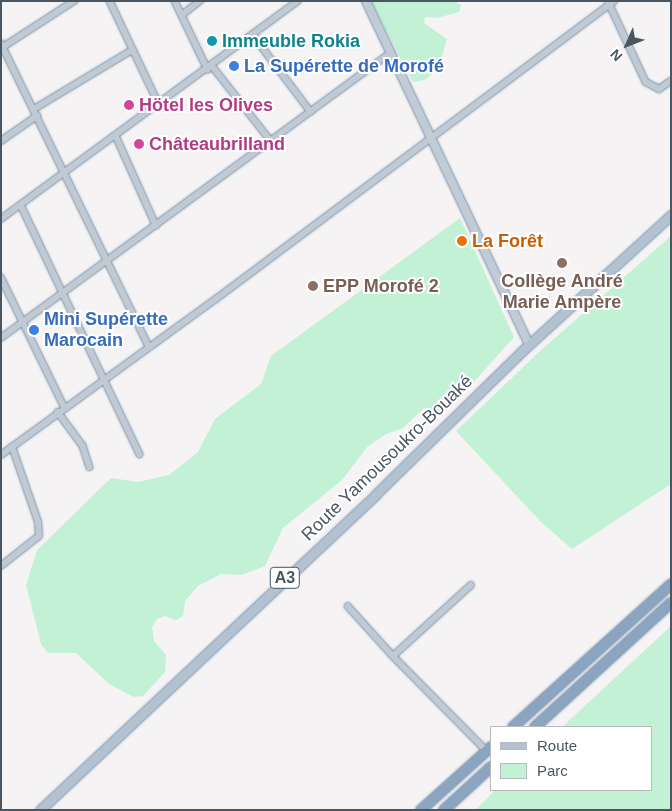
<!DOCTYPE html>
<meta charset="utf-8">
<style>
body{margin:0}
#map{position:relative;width:672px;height:811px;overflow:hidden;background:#f5f3f3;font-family:Helvetica,sans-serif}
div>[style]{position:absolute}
.green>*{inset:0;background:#c3f1d5}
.roads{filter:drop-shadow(0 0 1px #7690ad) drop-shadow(0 0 1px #7690ad)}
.street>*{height:5.5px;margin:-2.75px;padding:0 2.75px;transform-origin:2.75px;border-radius:2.75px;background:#c1cad2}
.secondary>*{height:8px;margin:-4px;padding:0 4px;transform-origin:4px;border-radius:4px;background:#c1cbd6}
.primary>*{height:9px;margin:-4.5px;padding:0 4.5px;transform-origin:4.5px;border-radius:4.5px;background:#b3c2d1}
.highway>*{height:10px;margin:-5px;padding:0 5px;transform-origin:5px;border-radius:5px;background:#8ba5c1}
.dots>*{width:14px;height:14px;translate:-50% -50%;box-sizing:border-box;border:2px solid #fff;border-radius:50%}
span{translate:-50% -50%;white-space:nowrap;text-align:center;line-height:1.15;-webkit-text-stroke:4px #fff;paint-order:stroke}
.shield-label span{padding:1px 4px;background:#fff;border:1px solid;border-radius:4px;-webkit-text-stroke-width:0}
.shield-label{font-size:16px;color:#4a5661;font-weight:700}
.culture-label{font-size:18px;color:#0d838f;font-weight:700}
.left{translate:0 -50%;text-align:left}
.shop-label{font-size:18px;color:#366cbe;font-weight:700}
.hotel-label{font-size:18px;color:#b23c85;font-weight:700}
.food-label{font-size:18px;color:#c56008;font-weight:700}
.education-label{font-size:18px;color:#785e54;font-weight:700}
.street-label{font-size:18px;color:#4a5661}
.frame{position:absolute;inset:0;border:2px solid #4a5661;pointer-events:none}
.legend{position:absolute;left:490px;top:726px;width:162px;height:65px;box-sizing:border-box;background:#fff;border:1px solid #b7bbc0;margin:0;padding:6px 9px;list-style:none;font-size:15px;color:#4a5661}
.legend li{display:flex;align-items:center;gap:10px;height:25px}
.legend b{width:25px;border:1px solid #b7bbc0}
.north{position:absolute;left:602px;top:20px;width:50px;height:50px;-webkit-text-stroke:4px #fff;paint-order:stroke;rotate:226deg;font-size:14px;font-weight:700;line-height:20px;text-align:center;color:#4a5661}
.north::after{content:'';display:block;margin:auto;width:18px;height:22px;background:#4a5661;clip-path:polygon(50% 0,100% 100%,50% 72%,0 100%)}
</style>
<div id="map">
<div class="green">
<i style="clip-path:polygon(371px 1px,454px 1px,461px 5px,459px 12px,437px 18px,425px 17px,424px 23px,447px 39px,438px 70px,424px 80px,413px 82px)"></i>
<i style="clip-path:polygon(460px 218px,514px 337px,453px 405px,442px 413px,424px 408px,403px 428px,386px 434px,367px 447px,342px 480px,283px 528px,265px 566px,242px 575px,221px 574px,198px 586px,185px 601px,183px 616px,176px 620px,165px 616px,157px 619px,152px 627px,154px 641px,166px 655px,165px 672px,143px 696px,134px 697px,109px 684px,76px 653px,48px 653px,41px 644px,26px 585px,37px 550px,111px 478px,138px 482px,169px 475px,198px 452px,215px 419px,261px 384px,271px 356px)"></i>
<i style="clip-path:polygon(671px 236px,671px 484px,572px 549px,542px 523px,456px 431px,539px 352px)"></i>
<i style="clip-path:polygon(670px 627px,671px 810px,476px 810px,495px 790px,651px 790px,651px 727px,562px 727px)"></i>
</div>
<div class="roads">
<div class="street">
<i style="left:110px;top:1px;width:114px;rotate:64.6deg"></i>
<i style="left:175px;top:1px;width:76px;rotate:64.4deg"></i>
<i style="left:609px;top:3px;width:87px;rotate:64.9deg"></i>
<i style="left:646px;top:82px;width:15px;rotate:28deg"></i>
<i style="left:659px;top:89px;width:14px;rotate:-34deg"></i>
<i style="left:182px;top:15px;width:23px;rotate:-38deg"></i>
<i style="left:253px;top:35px;width:96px;rotate:53deg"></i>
<i style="left:1px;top:43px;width:338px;rotate:64deg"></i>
<i style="left:3px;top:47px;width:85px;rotate:-32.9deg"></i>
<i style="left:213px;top:67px;width:94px;rotate:51.9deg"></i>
<i style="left:34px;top:109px;width:114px;rotate:-31deg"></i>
<i style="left:116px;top:136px;width:98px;rotate:65.8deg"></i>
<i style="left:1px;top:141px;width:44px;rotate:-34.8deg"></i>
<i style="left:21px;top:205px;width:276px;rotate:64.5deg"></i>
<i style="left:1px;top:219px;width:368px;rotate:-36.3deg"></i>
<i style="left:1px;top:277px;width:146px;rotate:64deg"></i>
<i style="left:1px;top:338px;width:483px;rotate:-36.2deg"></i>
<i style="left:58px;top:412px;width:42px;rotate:53.7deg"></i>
<i style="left:83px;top:446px;width:22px;rotate:72deg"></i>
<i style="left:1px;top:455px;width:266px;rotate:-36deg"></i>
<i style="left:216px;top:299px;width:497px;rotate:-36.8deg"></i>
<i style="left:1px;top:566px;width:48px;rotate:-38.3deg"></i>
<i style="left:39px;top:536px;width:14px;rotate:-94deg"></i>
<i style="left:38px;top:522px;width:79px;rotate:-109.1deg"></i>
<i style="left:348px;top:606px;width:67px;rotate:48deg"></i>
<i style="left:393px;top:656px;width:134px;rotate:45.3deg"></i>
<i style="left:393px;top:656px;width:105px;rotate:-42.3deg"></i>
</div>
<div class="secondary">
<i style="left:366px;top:1px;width:381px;rotate:64.6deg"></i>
</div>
<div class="primary">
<i style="left:40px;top:810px;width:461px;rotate:-43.2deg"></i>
<i style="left:376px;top:494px;width:204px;rotate:-44.4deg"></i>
<i style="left:522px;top:351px;width:202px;rotate:-42.4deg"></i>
</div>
<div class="highway">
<i style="left:513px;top:727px;width:213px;rotate:-42.1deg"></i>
<i style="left:535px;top:727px;width:184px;rotate:-42.4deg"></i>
<i style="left:421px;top:810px;width:94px;rotate:-42deg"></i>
<i style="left:444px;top:810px;width:64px;rotate:-42.5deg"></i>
</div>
</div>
<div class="dots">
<i style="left:212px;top:41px;background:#0f9aa8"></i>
<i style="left:234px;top:66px;background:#3f7fe0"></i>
<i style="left:129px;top:105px;background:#d1479c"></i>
<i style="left:139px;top:144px;background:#d1479c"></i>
<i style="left:462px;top:241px;background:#e8710a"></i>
<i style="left:562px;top:263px;background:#8d6e63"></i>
<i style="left:313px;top:286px;background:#8d6e63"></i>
<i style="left:34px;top:330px;background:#3f7fe0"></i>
</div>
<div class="shield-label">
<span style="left:285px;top:578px">A3</span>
</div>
<div class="culture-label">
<span class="left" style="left:222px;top:41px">Immeuble Rokia</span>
</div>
<div class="shop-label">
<span class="left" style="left:244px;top:66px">La Supérette de Morofé</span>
<span class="left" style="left:44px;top:330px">Mini Supérette<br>Marocain</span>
</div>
<div class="hotel-label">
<span class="left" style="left:139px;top:105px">Hötel les Olives</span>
<span class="left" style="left:149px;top:144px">Châteaubrilland</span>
</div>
<div class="food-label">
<span class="left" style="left:472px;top:241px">La Forêt</span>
</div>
<div class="education-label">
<span style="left:562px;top:292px">Collège André<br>Marie Ampère</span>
<span class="left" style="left:323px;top:286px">EPP Morofé 2</span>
</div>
<div class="street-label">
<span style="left:387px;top:458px;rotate:-44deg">Route Yamousoukro-Bouaké</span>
</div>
<div class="frame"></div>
<ul class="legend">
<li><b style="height:6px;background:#b3c2d1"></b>Route</li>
<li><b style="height:14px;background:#c3f1d5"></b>Parc</li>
</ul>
<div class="north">N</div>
</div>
